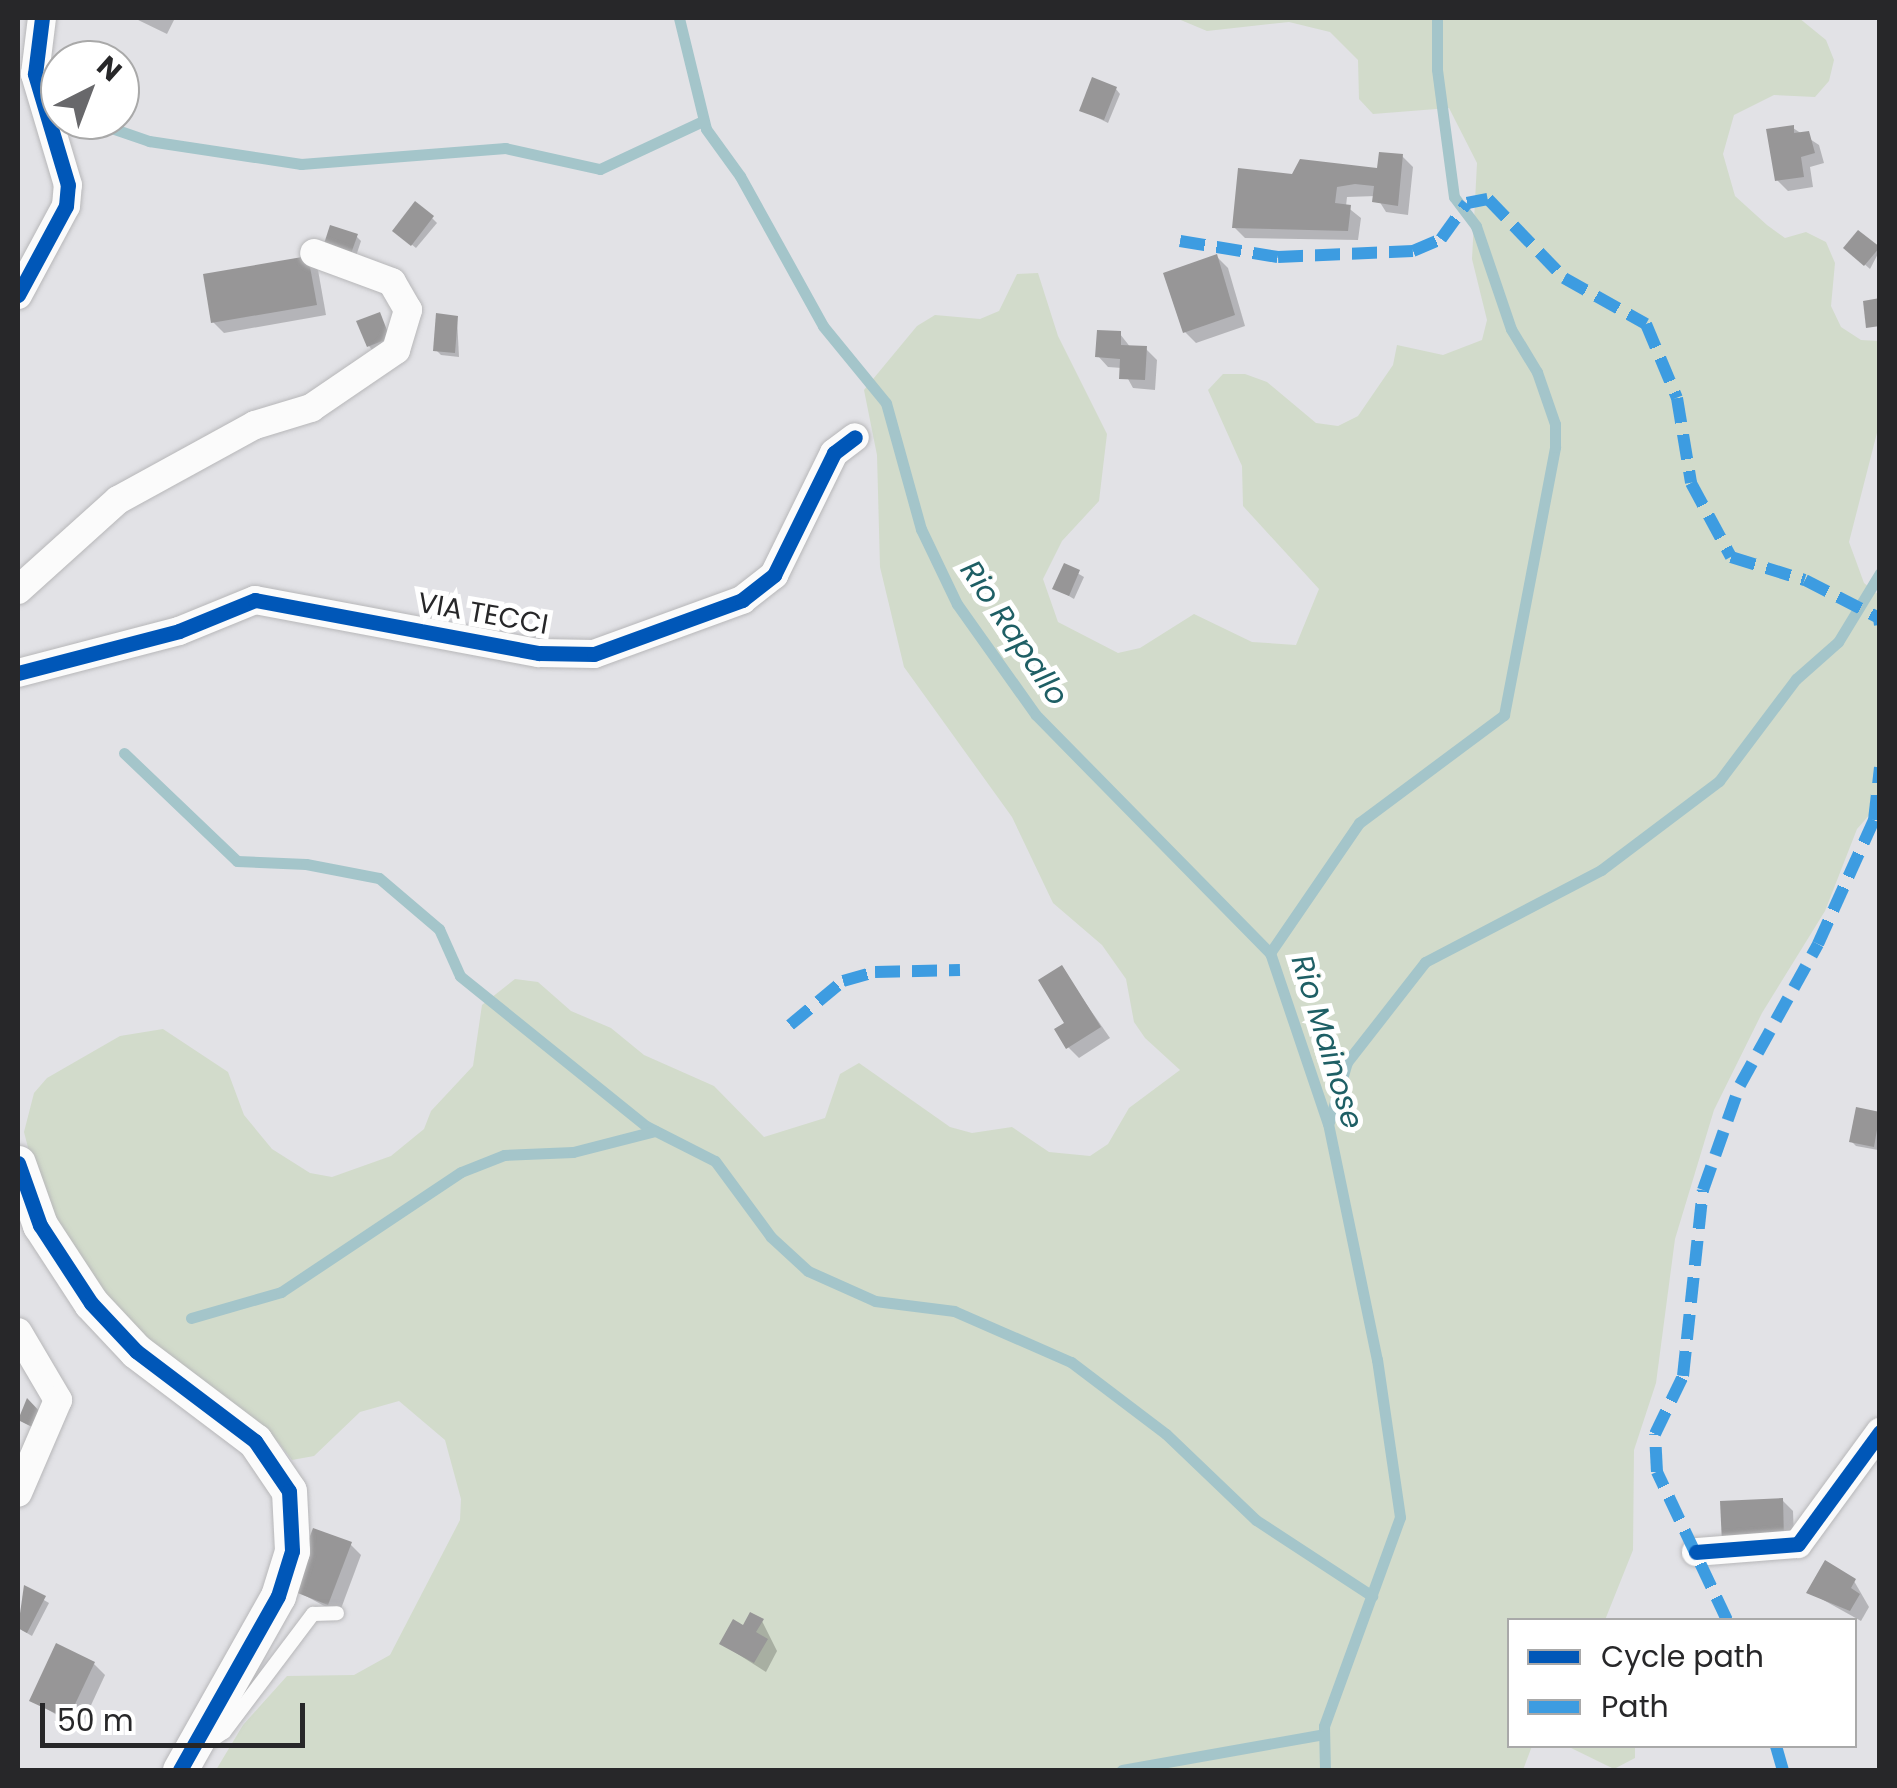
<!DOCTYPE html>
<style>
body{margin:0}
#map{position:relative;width:1897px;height:1788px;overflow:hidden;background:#e2e2e6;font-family:Poppins,sans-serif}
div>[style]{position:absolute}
.green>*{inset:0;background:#d2dbcb}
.shadow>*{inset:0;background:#0003}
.stream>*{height:11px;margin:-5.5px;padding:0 5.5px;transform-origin:5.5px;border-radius:5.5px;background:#a4c5ca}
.building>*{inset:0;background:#979697}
.roads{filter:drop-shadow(0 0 2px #b7b7b9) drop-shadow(0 0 2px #b7b7b9)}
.service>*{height:14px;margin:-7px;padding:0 7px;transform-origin:7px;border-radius:7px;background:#fbfbfb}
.minor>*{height:28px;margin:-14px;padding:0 14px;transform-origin:14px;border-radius:14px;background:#fbfbfb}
.tertiary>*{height:35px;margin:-17.5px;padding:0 17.5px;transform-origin:17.5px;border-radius:17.5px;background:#fbfbfb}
.quiet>*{height:12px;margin-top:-6px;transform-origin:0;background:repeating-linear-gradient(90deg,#3d9ce1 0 25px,transparent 0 37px)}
.cycleway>*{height:15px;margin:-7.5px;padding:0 7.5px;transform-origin:7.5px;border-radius:7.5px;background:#0057b8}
span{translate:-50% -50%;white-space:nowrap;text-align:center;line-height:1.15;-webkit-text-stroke:10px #fff;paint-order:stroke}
.street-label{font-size:28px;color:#272729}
.water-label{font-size:30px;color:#1e5f65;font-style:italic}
.frame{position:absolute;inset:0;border:20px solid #272729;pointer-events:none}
.legend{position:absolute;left:1507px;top:1618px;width:350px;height:130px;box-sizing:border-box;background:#fff;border:2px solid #a9a9a9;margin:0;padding:12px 18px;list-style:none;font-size:30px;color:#272729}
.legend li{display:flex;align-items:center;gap:20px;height:50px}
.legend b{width:50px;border:2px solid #a9a9a9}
.north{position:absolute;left:40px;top:40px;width:100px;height:100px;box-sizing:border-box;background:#fff;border:2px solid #a9a9a9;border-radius:50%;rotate:42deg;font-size:28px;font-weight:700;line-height:40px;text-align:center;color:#272729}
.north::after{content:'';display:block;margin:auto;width:35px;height:45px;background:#68686b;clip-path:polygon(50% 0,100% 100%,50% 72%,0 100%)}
.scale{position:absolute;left:40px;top:1703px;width:265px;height:45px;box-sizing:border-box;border:5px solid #272729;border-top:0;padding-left:12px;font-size:30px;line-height:35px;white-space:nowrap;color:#272729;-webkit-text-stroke:8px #fff;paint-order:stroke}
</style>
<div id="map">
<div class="green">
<i style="clip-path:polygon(1176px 18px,1799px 18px,1826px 40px,1834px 60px,1829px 81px,1815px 97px,1774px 95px,1734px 115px,1723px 154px,1735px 196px,1767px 225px,1785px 238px,1806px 232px,1826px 242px,1835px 263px,1831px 306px,1841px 327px,1861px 340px,1879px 341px,1879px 425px,1849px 542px,1864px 583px,1879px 595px,1879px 804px,1857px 829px,1825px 911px,1762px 1013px,1714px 1110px,1675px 1239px,1656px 1383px,1634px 1450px,1633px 1550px,1605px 1620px,1510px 1620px,1510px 1746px,1532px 1746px,1523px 1770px,216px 1770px,243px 1725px,287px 1676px,354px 1675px,390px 1655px,460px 1520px,461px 1499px,445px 1440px,399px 1401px,360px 1412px,314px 1456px,292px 1460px,278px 1442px,150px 1353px,48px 1226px,24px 1132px,34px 1093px,47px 1078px,120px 1036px,163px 1029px,228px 1072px,244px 1115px,272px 1149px,310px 1173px,332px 1177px,391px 1156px,424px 1129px,431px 1111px,473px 1066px,482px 1005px,515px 979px,538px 982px,571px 1011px,611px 1028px,644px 1055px,714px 1086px,764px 1137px,825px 1118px,840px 1074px,859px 1063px,950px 1127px,972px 1133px,1012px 1127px,1049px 1152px,1090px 1156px,1108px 1144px,1129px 1108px,1180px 1070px,1145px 1038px,1134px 1022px,1126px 979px,1102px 945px,1053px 903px,1012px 817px,904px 667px,880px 567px,877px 455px,864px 390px,917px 326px,935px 315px,980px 319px,999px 311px,1017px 274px,1038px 273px,1058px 336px,1107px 434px,1099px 501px,1062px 541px,1043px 579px,1058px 622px,1118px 653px,1140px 648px,1194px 614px,1252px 642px,1296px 645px,1319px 589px,1243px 506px,1242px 466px,1208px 390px,1223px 374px,1245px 374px,1267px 382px,1316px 423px,1338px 426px,1358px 416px,1393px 365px,1397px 345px,1443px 355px,1482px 340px,1487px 320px,1472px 259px,1477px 163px,1449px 108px,1373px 114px,1359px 99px,1358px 60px,1330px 32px,1289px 22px,1207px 31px)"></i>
<i style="clip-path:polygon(1567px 1746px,1635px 1746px,1635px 1758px,1614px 1769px)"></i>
</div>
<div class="shadow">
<i style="clip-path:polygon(134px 18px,175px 18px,167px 34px)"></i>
<i style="clip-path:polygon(1116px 89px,1120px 94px,1108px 123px,1082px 110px)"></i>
<i style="clip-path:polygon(1793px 128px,1819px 145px,1824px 163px,1810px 167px,1813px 187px,1788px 191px,1777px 180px)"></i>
<i style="clip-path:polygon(1402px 156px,1413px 167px,1408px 215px,1386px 212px,1376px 196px,1347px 197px,1346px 206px,1361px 218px,1358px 240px,1245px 238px,1234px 227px,1294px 177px,1379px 170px)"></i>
<i style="clip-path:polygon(432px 218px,437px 223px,416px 248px,400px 235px)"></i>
<i style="clip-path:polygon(1858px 233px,1880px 250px,1870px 269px,1846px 248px)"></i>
<i style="clip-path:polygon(356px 236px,361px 241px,354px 262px,330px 254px)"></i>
<i style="clip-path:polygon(1217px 257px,1228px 268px,1245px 326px,1196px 343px,1185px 332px)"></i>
<i style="clip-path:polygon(307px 259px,318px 270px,326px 315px,224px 333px,213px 322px)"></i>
<i style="clip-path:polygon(379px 314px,393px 343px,373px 351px,369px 346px)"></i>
<i style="clip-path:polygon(457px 318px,459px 357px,441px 355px,436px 350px)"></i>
<i style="clip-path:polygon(1120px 334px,1131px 348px,1146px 349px,1157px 360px,1155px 390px,1133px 388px,1122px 368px,1108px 367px,1098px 356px)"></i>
<i style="clip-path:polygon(1065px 566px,1084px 577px,1074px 599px,1055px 588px)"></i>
<i style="clip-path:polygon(1061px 968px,1110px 1038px,1079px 1058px,1068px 1047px)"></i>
<i style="clip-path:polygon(1880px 1114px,1878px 1150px,1856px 1146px,1851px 1141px)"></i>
<i style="clip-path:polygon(1782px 1500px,1793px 1511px,1794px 1537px,1735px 1553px)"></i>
<i style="clip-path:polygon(350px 1544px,361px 1555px,339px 1614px,293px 1589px)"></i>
<i style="clip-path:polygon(1854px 1581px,1869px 1607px,1861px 1621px,1809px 1592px)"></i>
<i style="clip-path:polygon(25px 1589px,49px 1603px,32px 1636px,18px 1628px)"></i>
<i style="clip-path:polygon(762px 1621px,777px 1651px,766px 1672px,722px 1644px)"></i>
<i style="clip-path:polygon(94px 1664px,105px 1675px,80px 1729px,32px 1700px)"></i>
</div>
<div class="stream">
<i style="left:679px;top:18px;width:114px;rotate:76.3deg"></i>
<i style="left:706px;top:129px;width:58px;rotate:54.1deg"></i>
<i style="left:740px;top:176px;width:171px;rotate:61deg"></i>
<i style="left:823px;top:326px;width:99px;rotate:50.7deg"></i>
<i style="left:886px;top:403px;width:131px;rotate:74.5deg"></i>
<i style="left:921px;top:529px;width:83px;rotate:64.4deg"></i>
<i style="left:957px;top:604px;width:136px;rotate:54.6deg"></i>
<i style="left:1036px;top:715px;width:334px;rotate:45.5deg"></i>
<i style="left:88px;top:120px;width:65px;rotate:19deg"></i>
<i style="left:149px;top:141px;width:154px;rotate:8.6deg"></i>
<i style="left:301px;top:164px;width:205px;rotate:-4.5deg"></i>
<i style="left:505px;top:148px;width:97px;rotate:12.5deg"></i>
<i style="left:600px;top:169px;width:114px;rotate:-25deg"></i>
<i style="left:124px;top:753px;width:156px;rotate:43.7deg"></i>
<i style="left:237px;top:861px;width:69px;rotate:2.5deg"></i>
<i style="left:306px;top:864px;width:74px;rotate:10.9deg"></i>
<i style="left:379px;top:878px;width:79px;rotate:40.4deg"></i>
<i style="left:439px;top:929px;width:51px;rotate:65.9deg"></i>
<i style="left:460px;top:976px;width:239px;rotate:38.9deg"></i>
<i style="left:646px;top:1126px;width:77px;rotate:26.9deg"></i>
<i style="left:715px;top:1161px;width:94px;rotate:53.6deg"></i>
<i style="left:771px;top:1237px;width:50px;rotate:42.6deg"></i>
<i style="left:808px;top:1271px;width:73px;rotate:24.1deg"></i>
<i style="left:875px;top:1301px;width:80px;rotate:7.2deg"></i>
<i style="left:954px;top:1311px;width:128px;rotate:23.6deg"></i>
<i style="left:1071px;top:1362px;width:119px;rotate:37.2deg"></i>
<i style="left:1166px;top:1434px;width:124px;rotate:43.7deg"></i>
<i style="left:1256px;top:1520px;width:139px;rotate:33.2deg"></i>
<i style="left:1329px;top:1122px;width:63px;rotate:-73.3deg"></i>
<i style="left:1347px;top:1062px;width:127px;rotate:-52deg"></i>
<i style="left:1425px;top:962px;width:199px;rotate:-27.6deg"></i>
<i style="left:1601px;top:870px;width:148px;rotate:-37deg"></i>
<i style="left:1719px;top:781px;width:128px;rotate:-53deg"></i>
<i style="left:1796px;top:679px;width:56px;rotate:-41.4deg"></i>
<i style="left:1838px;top:642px;width:81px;rotate:-58.7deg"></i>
<i style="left:191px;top:1318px;width:94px;rotate:-16.1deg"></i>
<i style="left:281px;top:1292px;width:216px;rotate:-33.7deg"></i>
<i style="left:461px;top:1172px;width:46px;rotate:-21.6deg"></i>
<i style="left:504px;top:1155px;width:69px;rotate:-2.5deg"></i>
<i style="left:573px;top:1152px;width:85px;rotate:-14.4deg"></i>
<i style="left:1122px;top:1770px;width:205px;rotate:-10.1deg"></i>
<i style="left:1325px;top:1770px;width:44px;rotate:-91.3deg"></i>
<i style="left:1324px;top:1726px;width:222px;rotate:-70deg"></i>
<i style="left:1400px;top:1517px;width:159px;rotate:-98.3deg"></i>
<i style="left:1377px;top:1360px;width:241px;rotate:-101.7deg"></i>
<i style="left:1328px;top:1124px;width:181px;rotate:-108.7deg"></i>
<i style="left:1270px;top:953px;width:158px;rotate:-55.6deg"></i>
<i style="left:1359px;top:823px;width:181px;rotate:-36.7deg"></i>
<i style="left:1504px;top:715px;width:273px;rotate:-79.2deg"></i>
<i style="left:1555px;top:447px;width:23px;rotate:-90deg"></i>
<i style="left:1555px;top:424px;width:55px;rotate:-109.1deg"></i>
<i style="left:1537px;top:372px;width:50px;rotate:-121.2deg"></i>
<i style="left:1511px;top:329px;width:109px;rotate:-108.8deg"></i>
<i style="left:1476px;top:226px;width:36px;rotate:-127deg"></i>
<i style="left:1454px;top:197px;width:129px;rotate:-97.6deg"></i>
<i style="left:1437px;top:69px;width:51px;rotate:-90deg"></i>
</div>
<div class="building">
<i style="clip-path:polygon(1092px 77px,1117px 87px,1104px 120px,1079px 111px)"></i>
<i style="clip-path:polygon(1794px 125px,1794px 133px,1809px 131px,1815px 153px,1801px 157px,1804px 177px,1775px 181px,1766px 129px)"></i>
<i style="clip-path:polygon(1379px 152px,1403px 154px,1398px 206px,1372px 202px,1374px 186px,1355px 184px,1337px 187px,1335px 203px,1351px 205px,1348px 231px,1232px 228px,1238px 168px,1292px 174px,1300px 159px,1377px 168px)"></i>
<i style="clip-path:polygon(415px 201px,434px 216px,411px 246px,392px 231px)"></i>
<i style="clip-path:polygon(330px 225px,358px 234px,349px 259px,322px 250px)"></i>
<i style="clip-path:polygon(1858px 230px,1880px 247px,1864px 266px,1843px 248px)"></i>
<i style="clip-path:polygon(1217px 254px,1235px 315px,1183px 333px,1163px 273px)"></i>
<i style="clip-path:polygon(308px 256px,317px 305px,211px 323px,203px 274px)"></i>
<i style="clip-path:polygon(1880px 298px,1880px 326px,1866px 328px,1863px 301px)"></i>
<i style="clip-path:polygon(380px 312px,390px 338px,367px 347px,356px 321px)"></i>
<i style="clip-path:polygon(436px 313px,458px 316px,455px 353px,433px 351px)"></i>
<i style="clip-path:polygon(1097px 330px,1121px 331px,1121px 345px,1147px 346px,1145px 380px,1119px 379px,1120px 359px,1095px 357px)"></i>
<i style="clip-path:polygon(1064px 563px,1080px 570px,1069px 596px,1052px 589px)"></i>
<i style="clip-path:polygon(1062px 965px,1101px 1027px,1066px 1049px,1054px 1029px,1064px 1023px,1038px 980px)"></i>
<i style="clip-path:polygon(1856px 1107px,1880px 1112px,1874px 1147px,1849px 1142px)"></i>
<i style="clip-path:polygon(27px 1398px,42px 1414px,32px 1427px,18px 1420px)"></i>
<i style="clip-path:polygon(1783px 1498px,1784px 1540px,1722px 1543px,1720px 1501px)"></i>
<i style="clip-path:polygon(313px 1528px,352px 1542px,328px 1605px,290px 1590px)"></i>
<i style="clip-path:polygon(1825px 1560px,1856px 1579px,1851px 1588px,1860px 1594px,1850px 1611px,1806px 1593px)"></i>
<i style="clip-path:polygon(24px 1585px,46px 1596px,27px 1633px,18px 1628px)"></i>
<i style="clip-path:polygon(750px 1612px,764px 1619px,756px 1632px,768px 1639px,754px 1663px,719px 1644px,733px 1619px,743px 1625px)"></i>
<i style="clip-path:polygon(56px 1643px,95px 1662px,68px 1719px,29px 1701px)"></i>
</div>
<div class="roads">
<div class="service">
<i style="left:206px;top:1744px;width:22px;rotate:-34deg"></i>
<i style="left:224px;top:1732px;width:148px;rotate:-53deg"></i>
<i style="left:313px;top:1614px;width:24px;rotate:-2deg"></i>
</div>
<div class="minor">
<i style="left:18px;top:295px;width:101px;rotate:-61.7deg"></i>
<i style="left:66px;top:206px;width:21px;rotate:-85deg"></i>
<i style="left:68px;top:185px;width:116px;rotate:-106.6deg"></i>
<i style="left:35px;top:74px;width:56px;rotate:-82.9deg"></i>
<i style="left:18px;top:590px;width:135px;rotate:-42deg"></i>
<i style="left:118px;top:500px;width:156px;rotate:-28.7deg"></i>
<i style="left:255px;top:425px;width:59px;rotate:-16.9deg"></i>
<i style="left:311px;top:408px;width:103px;rotate:-34.3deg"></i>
<i style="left:396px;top:350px;width:42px;rotate:-73.3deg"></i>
<i style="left:408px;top:310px;width:32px;rotate:-120deg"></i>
<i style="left:392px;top:282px;width:83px;rotate:-159.6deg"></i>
<i style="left:18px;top:673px;width:166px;rotate:-14.6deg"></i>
<i style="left:179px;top:631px;width:82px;rotate:-22.2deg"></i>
<i style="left:255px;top:600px;width:289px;rotate:10.6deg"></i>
<i style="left:539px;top:653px;width:55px;rotate:1deg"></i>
<i style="left:594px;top:654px;width:158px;rotate:-20deg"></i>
<i style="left:742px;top:600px;width:41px;rotate:-38deg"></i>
<i style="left:774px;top:575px;width:136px;rotate:-63.8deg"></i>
<i style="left:834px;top:453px;width:26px;rotate:-37deg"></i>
<i style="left:18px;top:1332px;width:79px;rotate:59.5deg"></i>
<i style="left:58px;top:1400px;width:101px;rotate:113.3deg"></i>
<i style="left:1696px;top:1552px;width:102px;rotate:-4.5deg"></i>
<i style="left:1798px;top:1544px;width:139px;rotate:-53.8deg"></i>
</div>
<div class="tertiary">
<i style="left:18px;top:1163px;width:66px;rotate:70.5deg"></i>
<i style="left:40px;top:1225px;width:93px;rotate:56.8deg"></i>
<i style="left:91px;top:1303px;width:66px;rotate:46.8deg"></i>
<i style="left:136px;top:1351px;width:149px;rotate:37.1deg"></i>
<i style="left:255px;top:1441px;width:60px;rotate:55.8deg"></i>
<i style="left:289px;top:1491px;width:60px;rotate:87.1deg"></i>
<i style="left:292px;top:1551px;width:47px;rotate:107.3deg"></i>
<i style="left:278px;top:1596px;width:200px;rotate:119.4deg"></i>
</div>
</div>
<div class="quiet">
<i style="left:1180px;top:241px;width:99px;rotate:9.3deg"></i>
<i style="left:1278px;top:257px;width:135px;rotate:-2.5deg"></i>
<i style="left:1413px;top:251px;width:30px;rotate:-23deg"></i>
<i style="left:1441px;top:239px;width:44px;rotate:-54.2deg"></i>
<i style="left:1467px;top:203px;width:21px;rotate:-11deg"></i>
<i style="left:1488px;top:199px;width:110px;rotate:46.1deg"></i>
<i style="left:1564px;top:278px;width:94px;rotate:29.3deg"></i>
<i style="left:1646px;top:324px;width:80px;rotate:67.3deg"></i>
<i style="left:1677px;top:398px;width:86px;rotate:80.6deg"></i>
<i style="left:1691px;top:483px;width:84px;rotate:61.6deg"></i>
<i style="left:1731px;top:557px;width:77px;rotate:17.3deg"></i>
<i style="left:1805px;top:580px;width:83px;rotate:27.2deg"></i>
<i style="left:1879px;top:618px;width:7px;rotate:82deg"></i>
<i style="left:790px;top:1025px;width:69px;rotate:-39.7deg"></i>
<i style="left:843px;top:981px;width:33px;rotate:-16deg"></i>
<i style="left:875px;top:972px;width:85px;rotate:-1.3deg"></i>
<i style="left:1727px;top:1620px;width:164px;rotate:-115.3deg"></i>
<i style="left:1657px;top:1472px;width:38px;rotate:-93deg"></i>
<i style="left:1655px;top:1434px;width:64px;rotate:-64.2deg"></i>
<i style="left:1683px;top:1376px;width:187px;rotate:-83.9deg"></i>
<i style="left:1703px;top:1190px;width:111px;rotate:-70.6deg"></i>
<i style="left:1740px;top:1085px;width:161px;rotate:-61deg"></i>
<i style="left:1818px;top:944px;width:136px;rotate:-65.7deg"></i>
<i style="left:1874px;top:820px;width:53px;rotate:-83.5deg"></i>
<i style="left:1776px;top:1746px;width:25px;rotate:74deg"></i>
</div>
<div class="cycleway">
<i style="left:18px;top:295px;width:101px;rotate:-61.7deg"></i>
<i style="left:66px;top:206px;width:21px;rotate:-85deg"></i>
<i style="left:68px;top:185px;width:116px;rotate:-106.6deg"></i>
<i style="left:35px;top:74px;width:56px;rotate:-82.9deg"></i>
<i style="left:18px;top:673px;width:166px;rotate:-14.6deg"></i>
<i style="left:179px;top:631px;width:82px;rotate:-22.2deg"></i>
<i style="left:255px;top:600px;width:289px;rotate:10.6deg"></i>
<i style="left:539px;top:653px;width:55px;rotate:1deg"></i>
<i style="left:594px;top:654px;width:158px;rotate:-20deg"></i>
<i style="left:742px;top:600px;width:41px;rotate:-38deg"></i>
<i style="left:774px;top:575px;width:136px;rotate:-63.8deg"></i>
<i style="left:834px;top:453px;width:26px;rotate:-37deg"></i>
<i style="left:18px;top:1163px;width:66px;rotate:70.5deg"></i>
<i style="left:40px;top:1225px;width:93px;rotate:56.8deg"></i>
<i style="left:91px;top:1303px;width:66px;rotate:46.8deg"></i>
<i style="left:136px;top:1351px;width:149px;rotate:37.1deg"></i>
<i style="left:255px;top:1441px;width:60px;rotate:55.8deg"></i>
<i style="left:289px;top:1491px;width:60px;rotate:87.1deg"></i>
<i style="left:292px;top:1551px;width:47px;rotate:107.3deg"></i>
<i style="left:278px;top:1596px;width:200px;rotate:119.4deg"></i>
<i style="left:1696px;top:1552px;width:102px;rotate:-4.5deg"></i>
<i style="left:1798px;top:1544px;width:139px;rotate:-53.8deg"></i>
</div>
<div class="street-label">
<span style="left:483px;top:614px;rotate:10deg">VIA TECCI</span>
</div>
<div class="water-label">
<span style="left:1014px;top:633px;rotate:56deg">Rio Rapallo</span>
<span style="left:1327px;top:1042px;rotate:73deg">Rio Mainose</span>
</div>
<div class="frame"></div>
<ul class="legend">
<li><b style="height:12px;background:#0057b8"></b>Cycle path</li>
<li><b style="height:12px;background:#3d9ce1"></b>Path</li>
</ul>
<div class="north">N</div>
<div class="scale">50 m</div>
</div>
